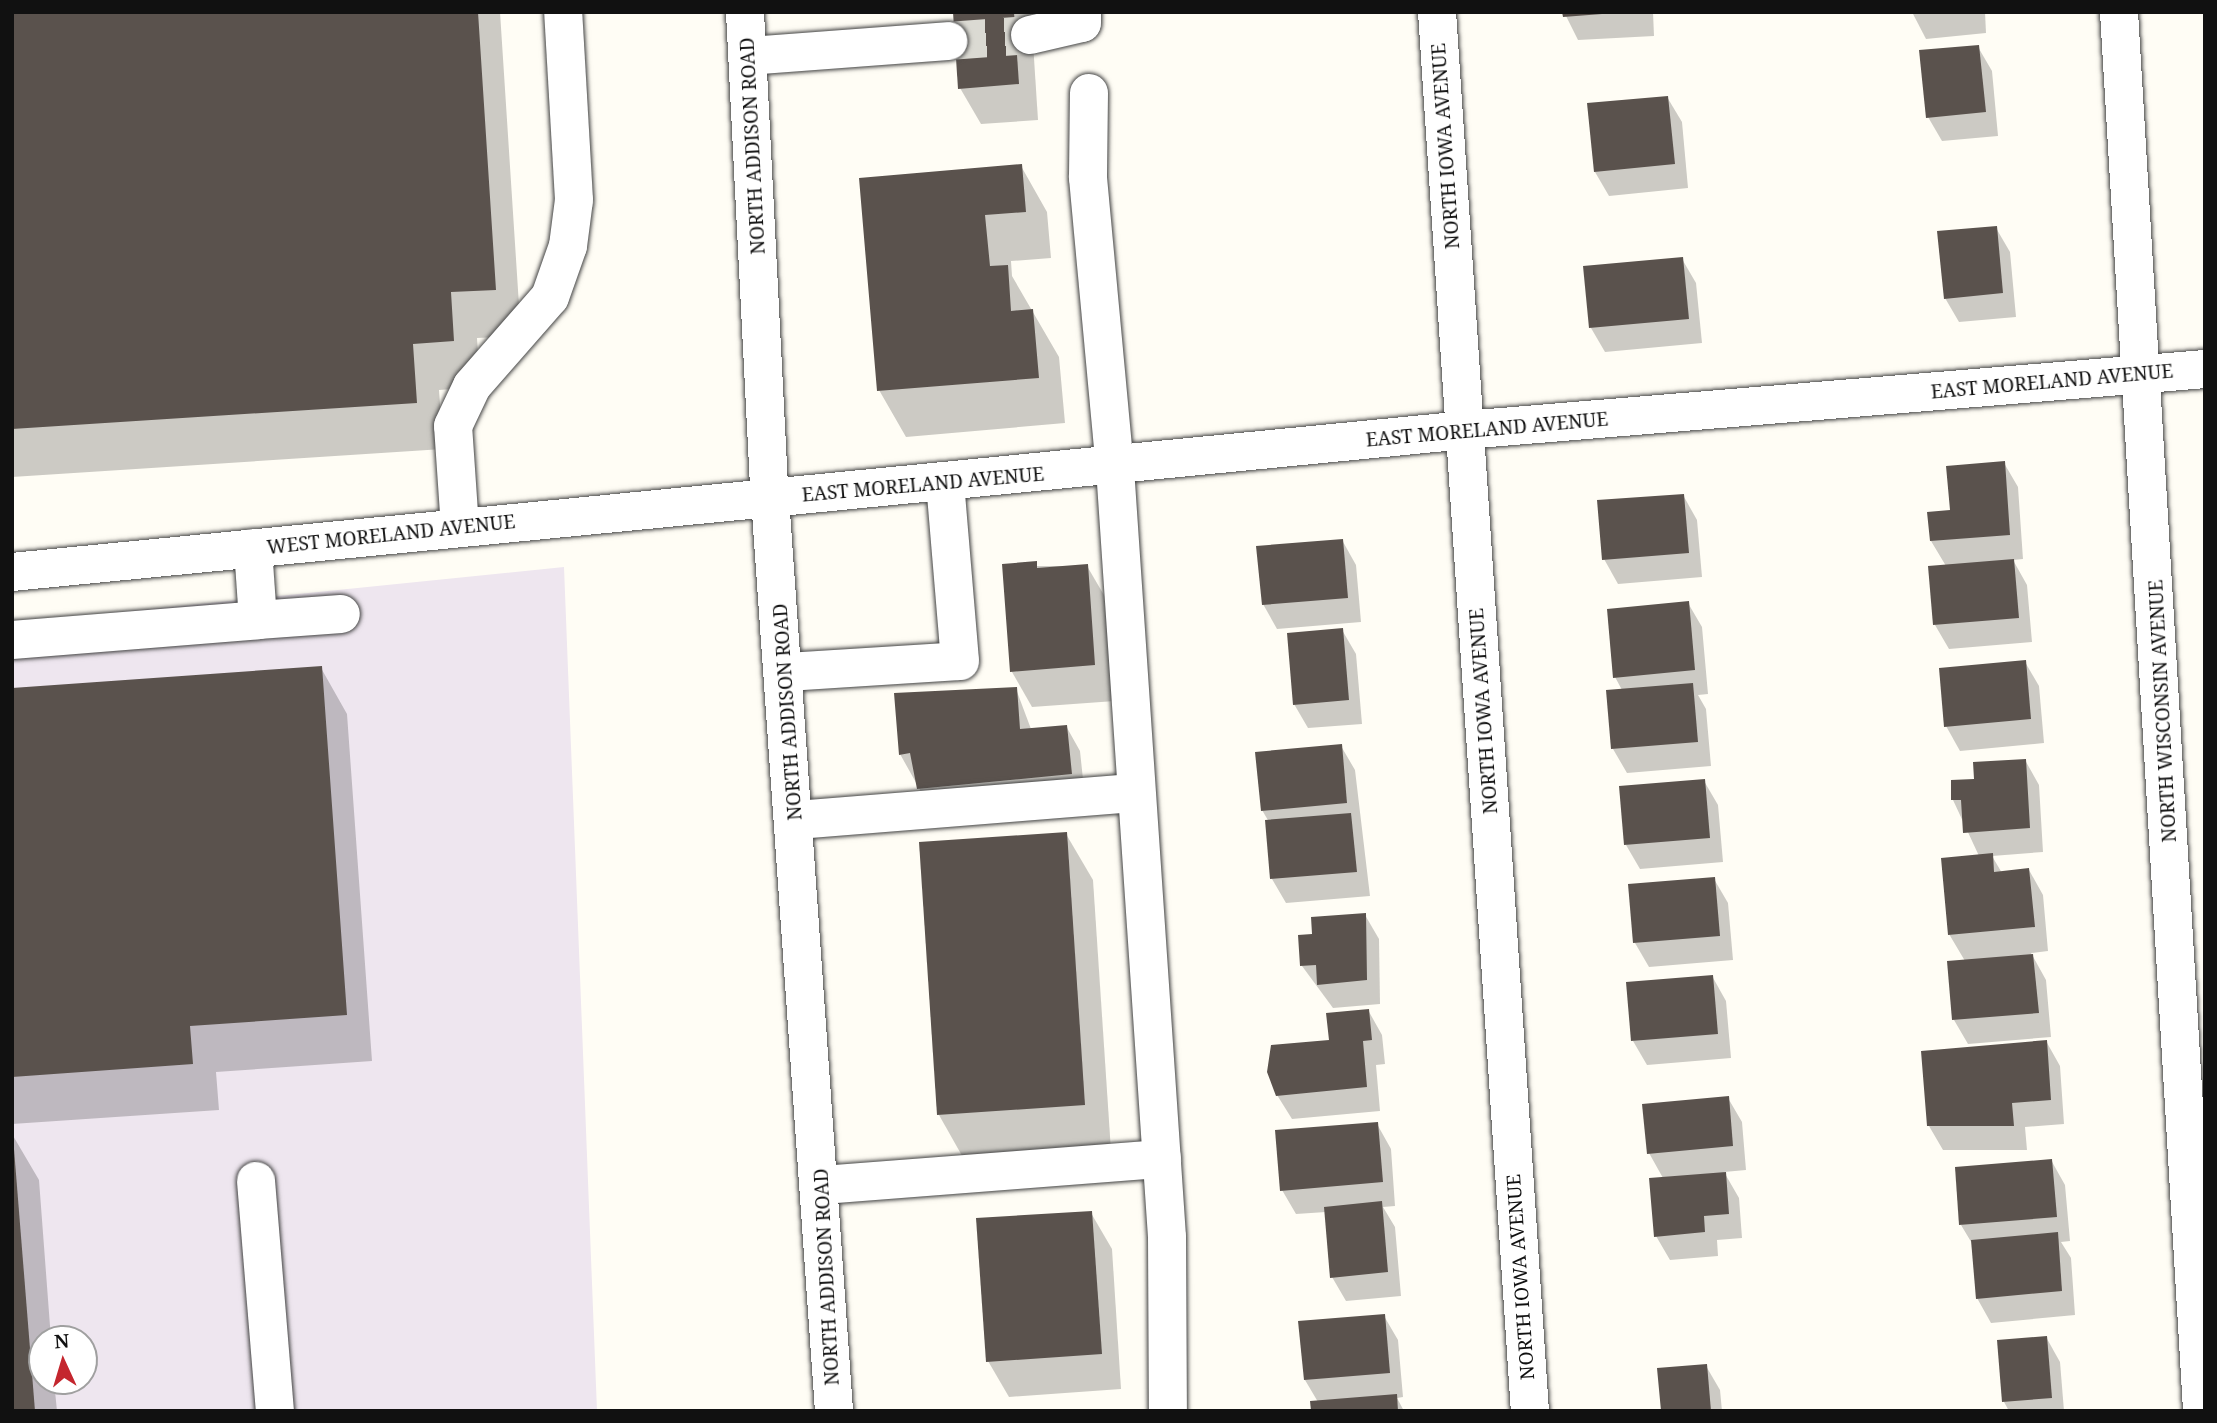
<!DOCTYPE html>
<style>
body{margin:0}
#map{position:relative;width:2217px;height:1423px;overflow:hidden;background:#fffdf5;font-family:"Noto Serif",serif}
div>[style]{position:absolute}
.industrial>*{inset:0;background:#eee6ef}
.shadow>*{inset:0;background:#0003}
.building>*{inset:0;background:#5a524d}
.minor-tunnel>*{height:38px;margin-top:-19px;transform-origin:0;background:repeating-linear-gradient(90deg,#dbdad3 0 38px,transparent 0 57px)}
.roads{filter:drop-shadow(0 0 2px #444) drop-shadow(0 0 2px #444)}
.minor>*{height:38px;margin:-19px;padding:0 19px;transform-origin:19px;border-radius:19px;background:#fff}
span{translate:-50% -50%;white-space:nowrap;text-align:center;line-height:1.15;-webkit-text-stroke:7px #fff;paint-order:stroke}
.street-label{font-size:19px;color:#111}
.frame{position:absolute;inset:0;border:14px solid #111;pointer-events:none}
.north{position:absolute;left:28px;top:1325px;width:70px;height:70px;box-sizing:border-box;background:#fff;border:2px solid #a0a0a0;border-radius:50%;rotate:356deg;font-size:19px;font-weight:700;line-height:28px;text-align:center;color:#111}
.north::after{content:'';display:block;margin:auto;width:24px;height:32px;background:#c4262e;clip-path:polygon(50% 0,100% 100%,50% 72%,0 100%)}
</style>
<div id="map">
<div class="industrial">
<i style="clip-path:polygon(evenodd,564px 567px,597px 1411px,12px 1411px,12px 623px,564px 567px,42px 1339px,84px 1339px,84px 1381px,42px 1381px,42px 1339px)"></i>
</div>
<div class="shadow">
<i style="clip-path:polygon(12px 12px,500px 12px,521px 336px,477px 338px,480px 387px,439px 390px,443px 449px,12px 477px)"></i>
<i style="clip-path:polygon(955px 12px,1031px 12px,1038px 120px,981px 124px,960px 88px)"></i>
<i style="clip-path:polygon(1564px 12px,1653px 12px,1654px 36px,1578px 40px)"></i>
<i style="clip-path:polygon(1985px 12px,1986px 33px,1926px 39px,1912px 12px)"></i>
<i style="clip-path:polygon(1978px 47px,1992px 71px,1998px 136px,1942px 141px,1928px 117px)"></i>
<i style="clip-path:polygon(1667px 97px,1682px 122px,1688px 188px,1609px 196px,1595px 172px)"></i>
<i style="clip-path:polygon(1021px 166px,1047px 212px,1051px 258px,1011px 261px,1012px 276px,1059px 357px,1065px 423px,906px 437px,879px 390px,861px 179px)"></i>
<i style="clip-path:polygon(1996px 228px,2010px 252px,2016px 317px,1959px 322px,1945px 298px)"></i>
<i style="clip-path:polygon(1682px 259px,1696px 283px,1702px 343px,1605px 352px,1591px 328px,1585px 268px)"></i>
<i style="clip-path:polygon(2004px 463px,2018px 487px,2023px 559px,2013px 560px,2027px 585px,2032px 642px,1949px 649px,1935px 625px,1946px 566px,1931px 541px,1952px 511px)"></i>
<i style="clip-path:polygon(1683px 495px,1697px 520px,1702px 577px,1618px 584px,1604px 559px)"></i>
<i style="clip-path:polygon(1342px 540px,1356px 565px,1361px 622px,1277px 629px,1263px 604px)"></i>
<i style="clip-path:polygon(1004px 566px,1087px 566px,1108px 602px,1115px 701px,1032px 707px,1012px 672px)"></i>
<i style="clip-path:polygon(1688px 603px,1702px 627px,1708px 694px,1698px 695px,1706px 709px,1711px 766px,1627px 773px,1613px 749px,1622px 690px,1615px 677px)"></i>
<i style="clip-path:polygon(1342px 630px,1356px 654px,1362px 724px,1308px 728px,1294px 704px)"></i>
<i style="clip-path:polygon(2025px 662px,2039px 686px,2044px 743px,1960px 751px,1946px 726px)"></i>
<i style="clip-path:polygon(321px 668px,347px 714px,372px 1061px,216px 1072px,219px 1110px,12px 1124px,12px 689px)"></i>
<i style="clip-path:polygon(1016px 689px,1031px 729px,1066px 726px,1080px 751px,1085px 798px,933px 813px,900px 754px)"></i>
<i style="clip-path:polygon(1341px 746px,1355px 770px,1370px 896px,1286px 903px,1272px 879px,1269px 822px,1262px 810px)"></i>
<i style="clip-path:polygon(2025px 760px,2039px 785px,2043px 852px,1992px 856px,2002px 873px,2029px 870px,2043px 895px,2048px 951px,2031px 953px,2046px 980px,2051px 1037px,1968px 1044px,1954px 1020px,1965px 961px,1949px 934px,1979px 856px,1953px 800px,1975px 781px)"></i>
<i style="clip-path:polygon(1704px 781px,1718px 805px,1723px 862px,1640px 869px,1626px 845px)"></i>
<i style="clip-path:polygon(1066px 834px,1093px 880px,1111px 1151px,965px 1161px,939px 1115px)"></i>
<i style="clip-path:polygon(1714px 879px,1728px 903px,1733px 960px,1649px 967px,1635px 943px,1630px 885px)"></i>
<i style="clip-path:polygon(1365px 915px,1379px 939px,1380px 1004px,1333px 1008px,1302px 966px,1314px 936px)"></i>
<i style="clip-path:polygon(1712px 976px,1726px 1001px,1731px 1058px,1647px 1065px,1633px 1041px)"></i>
<i style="clip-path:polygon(1368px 1010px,1382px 1035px,1385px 1064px,1376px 1065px,1380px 1111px,1292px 1119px,1277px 1095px)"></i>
<i style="clip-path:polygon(2046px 1041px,2060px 1066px,2064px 1124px,2025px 1127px,2027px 1150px,1943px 1150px,1929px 1126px)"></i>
<i style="clip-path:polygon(1728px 1098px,1742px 1122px,1746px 1170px,1724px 1172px,1739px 1198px,1742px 1238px,1717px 1240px,1718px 1256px,1670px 1260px,1656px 1236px,1663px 1178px,1649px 1153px)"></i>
<i style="clip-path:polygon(1377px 1124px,1391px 1149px,1395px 1206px,1383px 1207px,1395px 1227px,1401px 1296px,1346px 1301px,1332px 1277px,1326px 1212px,1296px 1214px,1282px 1190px)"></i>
<i style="clip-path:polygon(12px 1134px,39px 1180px,51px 1339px,42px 1339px,42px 1381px,54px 1381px,57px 1411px,12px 1411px)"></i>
<i style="clip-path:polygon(2051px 1160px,2065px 1185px,2070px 1241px,2061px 1242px,2071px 1258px,2075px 1315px,1991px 1323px,1977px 1298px,1973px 1245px,1961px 1225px)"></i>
<i style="clip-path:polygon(1091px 1213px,1112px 1249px,1121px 1389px,1009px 1397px,988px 1361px)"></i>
<i style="clip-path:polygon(1384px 1316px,1398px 1340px,1403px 1397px,1397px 1398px,1404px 1411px,1313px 1411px,1318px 1402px,1305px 1380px,1300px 1323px)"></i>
<i style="clip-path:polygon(2046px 1337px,2060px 1362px,2064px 1411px,2009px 1411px,2004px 1402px)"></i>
<i style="clip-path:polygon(1706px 1366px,1720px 1390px,1722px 1411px,1663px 1411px)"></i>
</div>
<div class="building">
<i style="clip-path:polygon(12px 12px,478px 12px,496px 290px,451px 292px,454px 341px,413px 344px,417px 403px,12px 429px)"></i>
<i style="clip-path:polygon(953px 12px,1014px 12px,1019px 84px,958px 89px)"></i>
<i style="clip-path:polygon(1562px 12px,1602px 12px,1602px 14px,1563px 17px)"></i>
<i style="clip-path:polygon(1979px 45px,1986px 112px,1926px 118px,1919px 50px)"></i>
<i style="clip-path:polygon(1668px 96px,1675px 164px,1594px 172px,1587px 103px)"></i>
<i style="clip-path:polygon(1022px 164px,1026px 212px,985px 215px,990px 266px,1008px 265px,1011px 311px,1033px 309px,1039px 378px,877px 391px,859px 178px)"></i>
<i style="clip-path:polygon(1997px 226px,2003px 293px,1944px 299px,1937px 231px)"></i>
<i style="clip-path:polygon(1683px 257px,1689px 319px,1589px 328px,1583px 266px)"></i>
<i style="clip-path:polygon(2005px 461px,2010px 535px,1930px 541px,1927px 512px,1950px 510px,1946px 466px)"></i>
<i style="clip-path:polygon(1684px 494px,1689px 553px,1602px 560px,1597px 500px)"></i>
<i style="clip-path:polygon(1343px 539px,1348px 598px,1262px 605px,1256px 546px)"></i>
<i style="clip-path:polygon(2014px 559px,2019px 618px,1933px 625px,1928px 566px)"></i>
<i style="clip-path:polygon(1037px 561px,1037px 568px,1088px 564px,1095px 665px,1010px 672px,1002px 564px)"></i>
<i style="clip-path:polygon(1689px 601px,1695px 670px,1613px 678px,1607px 609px)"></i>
<i style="clip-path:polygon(1343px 628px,1349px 700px,1293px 705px,1287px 633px)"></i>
<i style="clip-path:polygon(2026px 660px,2031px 719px,1944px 727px,1939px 668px)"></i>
<i style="clip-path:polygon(322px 666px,347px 1015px,190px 1026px,193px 1064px,12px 1077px,12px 688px)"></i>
<i style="clip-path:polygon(1693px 683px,1698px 742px,1611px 749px,1606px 690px)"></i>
<i style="clip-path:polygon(1017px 687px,1020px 729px,1067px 725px,1072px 774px,917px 789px,910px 753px,899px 755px,894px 693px)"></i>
<i style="clip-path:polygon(1342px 744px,1347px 803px,1261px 811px,1255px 752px)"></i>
<i style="clip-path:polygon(2026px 759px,2030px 828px,1963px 833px,1961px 800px,1951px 800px,1951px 780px,1974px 779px,1973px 762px)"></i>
<i style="clip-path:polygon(1705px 779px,1710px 838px,1624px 845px,1619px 786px)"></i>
<i style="clip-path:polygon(1351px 813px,1357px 872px,1270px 879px,1265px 820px)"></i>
<i style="clip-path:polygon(1067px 832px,1085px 1105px,937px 1115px,919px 842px)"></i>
<i style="clip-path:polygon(1993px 853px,1994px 872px,2029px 868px,2035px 927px,1948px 935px,1941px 858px)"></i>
<i style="clip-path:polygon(1715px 877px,1720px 936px,1633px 943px,1628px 884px)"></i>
<i style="clip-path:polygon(1366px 913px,1367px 980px,1317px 985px,1316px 965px,1300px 966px,1298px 935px,1312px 934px,1311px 917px)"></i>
<i style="clip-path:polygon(2033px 954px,2039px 1013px,1952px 1020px,1947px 961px)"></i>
<i style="clip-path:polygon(1713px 975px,1718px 1034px,1631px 1041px,1626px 982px)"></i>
<i style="clip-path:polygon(1369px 1009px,1372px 1040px,1363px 1041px,1367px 1087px,1276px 1096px,1267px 1072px,1271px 1045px,1329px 1040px,1326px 1013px)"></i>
<i style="clip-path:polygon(2047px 1040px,2051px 1100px,2012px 1103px,2014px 1126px,1927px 1126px,1921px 1051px)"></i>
<i style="clip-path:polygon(1729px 1096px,1733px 1146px,1647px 1154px,1642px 1104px)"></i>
<i style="clip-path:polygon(1378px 1122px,1383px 1182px,1280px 1191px,1275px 1130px)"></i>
<i style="clip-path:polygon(12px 1149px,14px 1149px,35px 1411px,12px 1411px)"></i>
<i style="clip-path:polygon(2052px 1159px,2057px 1217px,1959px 1225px,1955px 1167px)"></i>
<i style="clip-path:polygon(1726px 1172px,1729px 1214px,1704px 1216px,1705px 1232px,1654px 1237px,1649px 1178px)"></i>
<i style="clip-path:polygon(1382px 1201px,1388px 1272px,1330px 1278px,1324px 1207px)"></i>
<i style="clip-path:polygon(1092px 1211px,1102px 1354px,986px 1362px,976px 1218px)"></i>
<i style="clip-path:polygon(2058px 1232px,2062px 1291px,1976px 1299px,1971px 1240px)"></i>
<i style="clip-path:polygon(1385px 1314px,1390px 1373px,1304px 1380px,1298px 1321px)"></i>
<i style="clip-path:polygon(2047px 1336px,2052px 1398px,2002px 1402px,1997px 1340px)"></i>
<i style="clip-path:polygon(1707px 1364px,1711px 1411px,1661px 1411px,1657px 1368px)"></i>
<i style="clip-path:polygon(1397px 1394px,1398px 1411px,1311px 1411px,1310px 1401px)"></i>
</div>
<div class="minor-tunnel">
<i style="left:948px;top:41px;width:82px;rotate:-4.2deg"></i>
</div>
<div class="roads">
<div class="minor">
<i style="left:745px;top:12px;width:487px;rotate:87.1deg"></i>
<i style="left:770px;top:498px;width:915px;rotate:85.99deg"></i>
<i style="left:1437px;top:12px;width:1402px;rotate:86.2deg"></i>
<i style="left:2119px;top:12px;width:1401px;rotate:86.6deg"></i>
<i style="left:1030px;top:35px;width:53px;rotate:-13deg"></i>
<i style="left:1082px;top:23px;width:11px;rotate:-90deg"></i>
<i style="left:749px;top:56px;width:200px;rotate:-4.3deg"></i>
<i style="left:1089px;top:93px;width:85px;rotate:90.7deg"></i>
<i style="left:1088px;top:178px;width:291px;rotate:84.7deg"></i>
<i style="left:1115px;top:468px;width:771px;rotate:86.13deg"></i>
<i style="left:1167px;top:1237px;width:174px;rotate:89.7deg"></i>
<i style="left:460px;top:528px;width:102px;rotate:-93.9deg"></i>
<i style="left:453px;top:426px;width:44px;rotate:-64.6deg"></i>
<i style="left:472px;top:386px;width:118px;rotate:-48.8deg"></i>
<i style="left:550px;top:297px;width:54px;rotate:-70.6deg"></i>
<i style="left:568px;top:246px;width:46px;rotate:-82.6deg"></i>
<i style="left:574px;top:200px;width:188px;rotate:-93.3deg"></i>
<i style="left:12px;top:572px;width:1460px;rotate:-5.58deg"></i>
<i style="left:1465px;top:430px;width:743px;rotate:-4.71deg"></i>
<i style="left:258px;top:620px;width:83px;rotate:-4.1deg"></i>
<i style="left:12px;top:640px;width:247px;rotate:-4.6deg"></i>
<i style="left:258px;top:620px;width:72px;rotate:-94deg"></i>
<i style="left:786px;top:672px;width:174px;rotate:-3.6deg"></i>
<i style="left:960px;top:661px;width:179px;rotate:-94.8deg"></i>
<i style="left:797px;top:820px;width:340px;rotate:-4.6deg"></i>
<i style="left:256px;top:1181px;width:231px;rotate:85.3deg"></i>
<i style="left:822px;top:1185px;width:341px;rotate:-4.4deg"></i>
</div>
</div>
<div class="street-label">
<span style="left:753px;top:146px;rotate:-93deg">NORTH ADDISON ROAD</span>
<span style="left:1446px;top:146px;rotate:-94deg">NORTH IOWA AVENUE</span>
<span style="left:2052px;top:382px;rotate:-5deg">EAST MORELAND AVENUE</span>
<span style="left:1487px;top:430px;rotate:-5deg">EAST MORELAND AVENUE</span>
<span style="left:923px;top:485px;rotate:-5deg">EAST MORELAND AVENUE</span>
<span style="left:391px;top:535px;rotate:-6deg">WEST MORELAND AVENUE</span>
<span style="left:1484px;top:711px;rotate:-94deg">NORTH IOWA AVENUE</span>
<span style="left:2163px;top:711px;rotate:-93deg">NORTH WISCONSIN AVENUE</span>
<span style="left:788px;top:712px;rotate:-94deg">NORTH ADDISON ROAD</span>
<span style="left:827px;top:1277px;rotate:-93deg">NORTH ADDISON ROAD</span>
<span style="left:1521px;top:1277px;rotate:-94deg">NORTH IOWA AVENUE</span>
</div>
<div class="frame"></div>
<div class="north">N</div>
</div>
